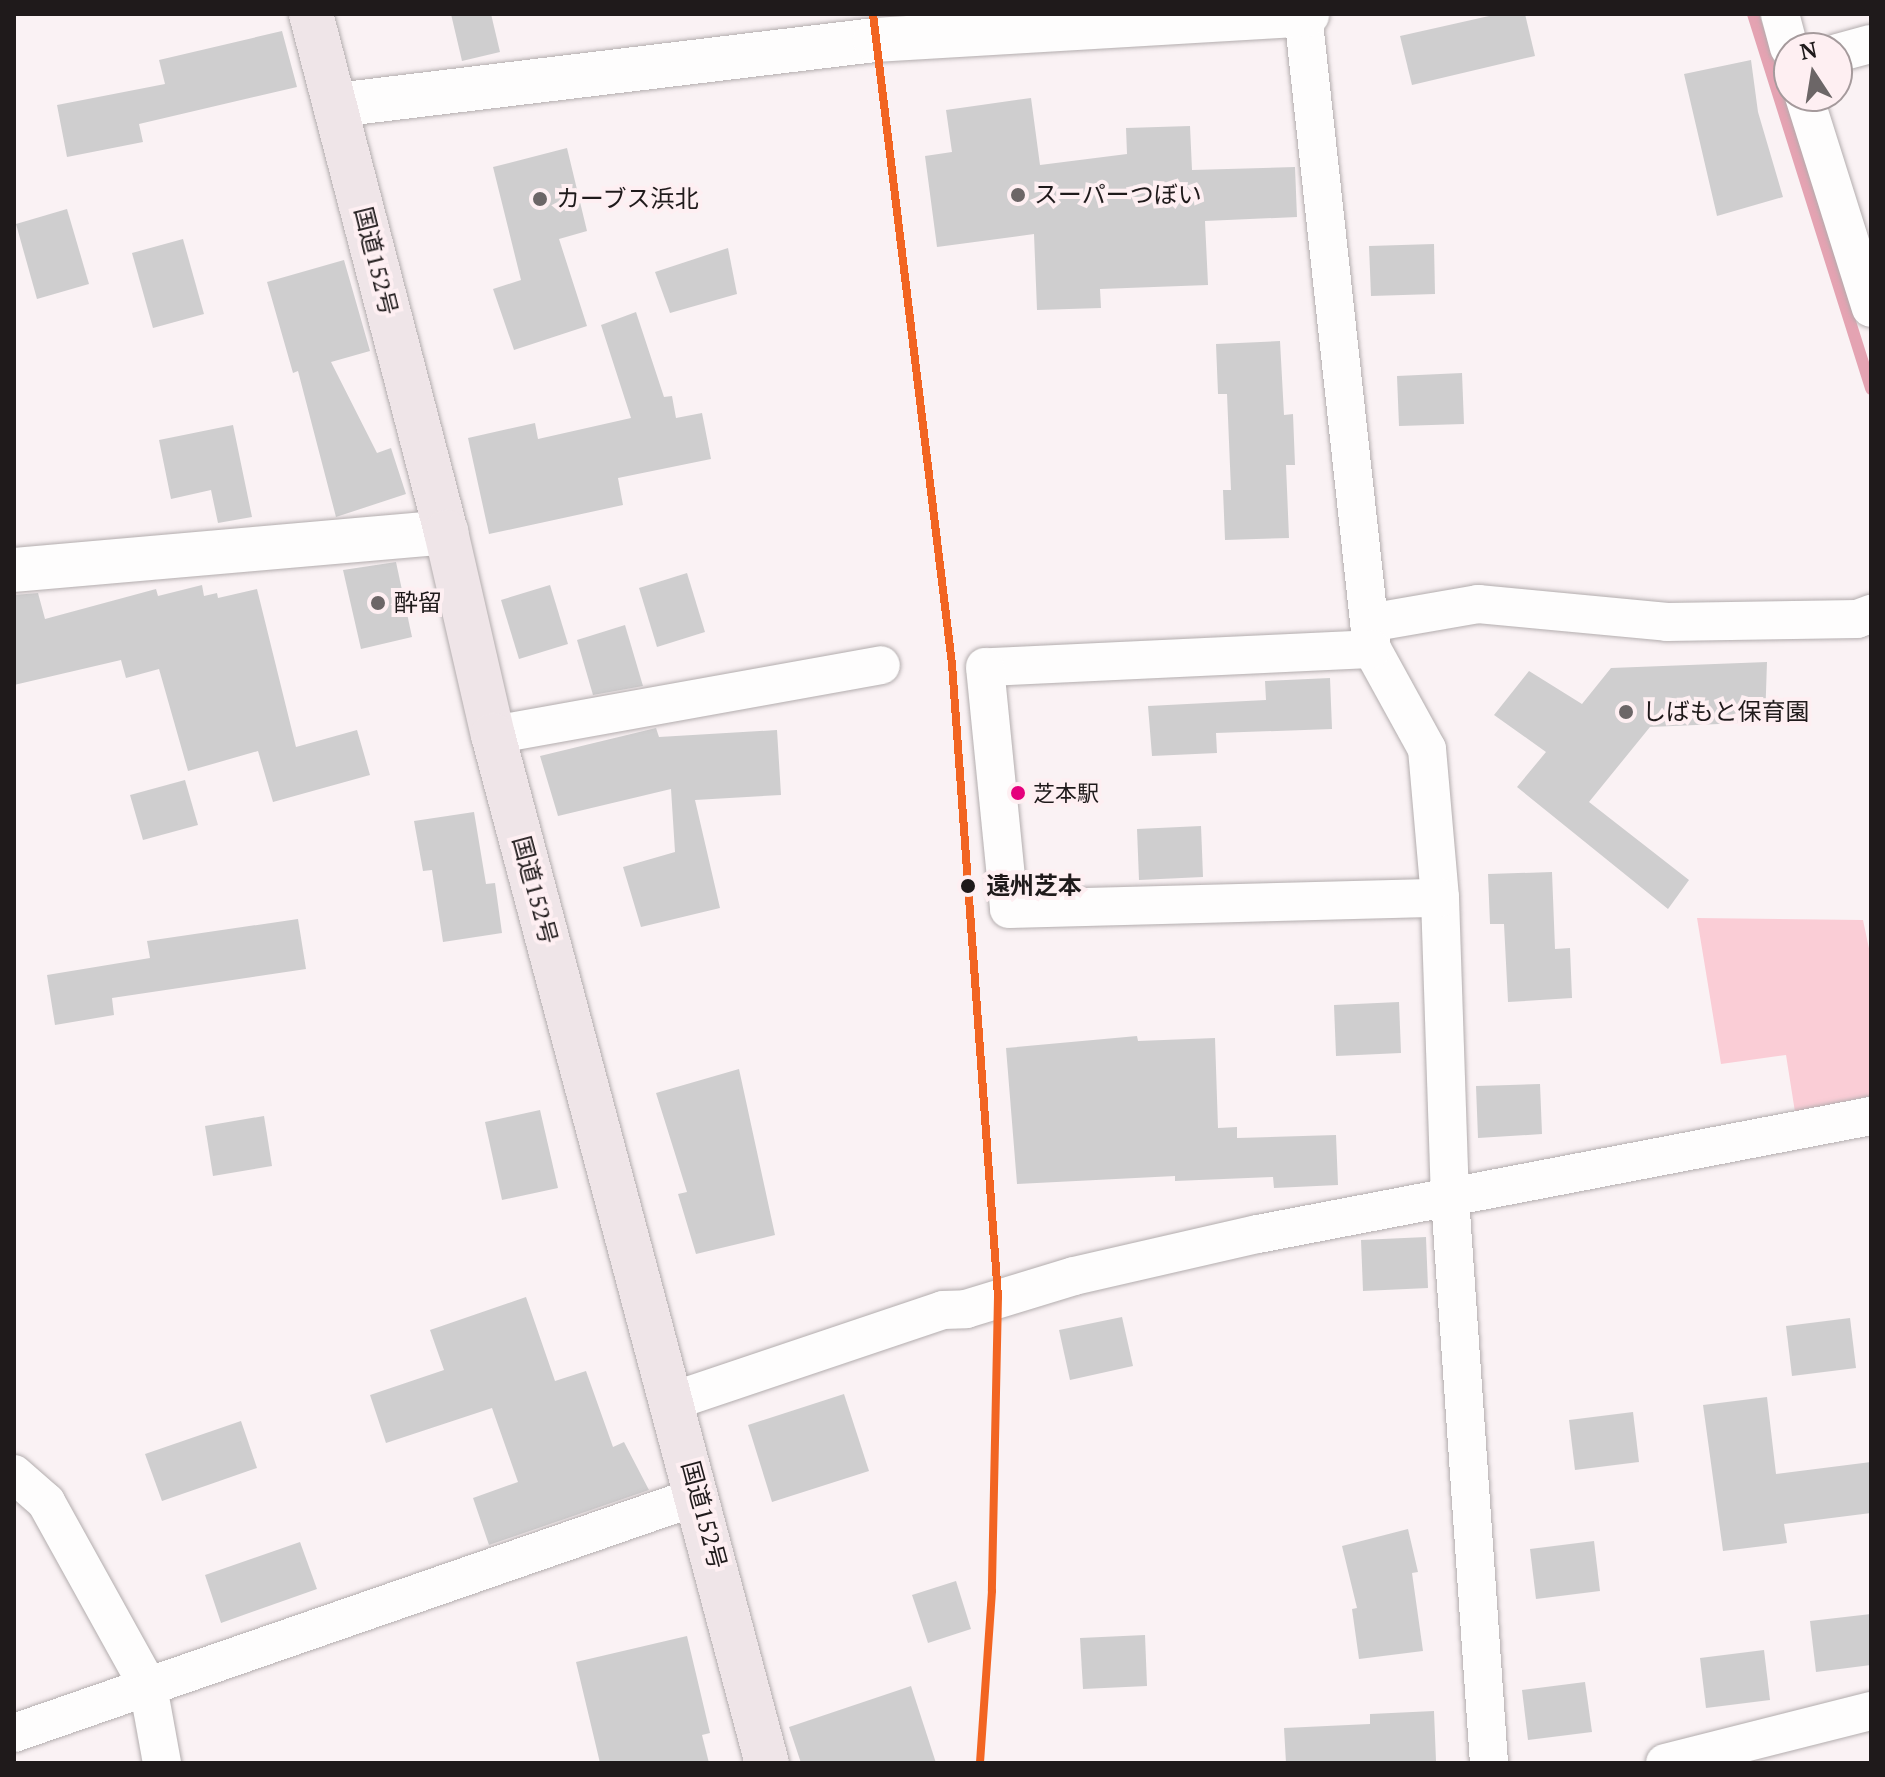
<!DOCTYPE html>
<meta charset="utf-8">
<style>
body{margin:0}
#map{position:relative;width:1885px;height:1777px;overflow:hidden;background:#faf2f4;font-family:"PT Serif","Noto Sans JP",serif}
div>[style]{position:absolute}
.green>*{inset:0;background:#facdd6}
.stream>*{height:12px;margin:-6px;padding:0 6px;transform-origin:6px;border-radius:6px;background:#e4a3b2}
.building>*{inset:0;background:#cfcecf}
.roads{filter:drop-shadow(0 0 2px #b3adae) drop-shadow(0 0 2px #b3adae)}
.minor>*{height:38px;margin:-19px;padding:0 19px;transform-origin:19px;border-radius:19px;background:#fefdfd}
.tertiary>*{height:44px;margin:-22px;padding:0 22px;transform-origin:22px;border-radius:22px;background:#fefdfd}
.trunk>*{height:44px;margin:-22px;padding:0 22px;transform-origin:22px;border-radius:22px;background:#efe5e8}
.rail-1>*{height:8px;margin:-4px;padding:0 4px;transform-origin:4px;border-radius:4px;background:#f26522}
.dots>*{width:22px;height:22px;translate:-50% -50%;box-sizing:border-box;border:4px solid #feeff2;border-radius:50%}
span{translate:-50% -50%;white-space:nowrap;text-align:center;line-height:1.15;-webkit-text-stroke:8px #feeff2;paint-order:stroke}
.bus-label{font-size:22px;color:#1f1a1b}
.left{translate:0 -50%;text-align:left}
.poi-label{font-size:24px;color:#1f1a1b}
.street-label{font-size:24px;color:#1f1a1b}
.stop-label{font-size:24px;color:#1f1a1b;font-weight:700}
.frame{position:absolute;inset:0;border:16px solid #1f1a1b;pointer-events:none}
.north{position:absolute;left:1773px;top:32px;width:80px;height:80px;box-sizing:border-box;background:#feeff2;border:2px solid #a59a9c;border-radius:50%;rotate:348deg;font-size:22px;font-weight:700;line-height:32px;text-align:center;color:#1f1a1b}
.north::after{content:'';display:block;margin:auto;width:28px;height:36px;background:#6c6667;clip-path:polygon(50% 0,100% 100%,50% 72%,0 100%)}
</style>
<div id="map">
<div class="green">
<i style="clip-path:polygon(1697px 918px,1863px 920px,1871px 958px,1871px 1096px,1795px 1112px,1786px 1055px,1721px 1064px)"></i>
</div>
<div class="stream">
<i style="left:1753px;top:14px;width:393px;rotate:72.5deg"></i>
</div>
<div class="building">
<i style="clip-path:polygon(451px 14px,491px 14px,500px 52px,462px 61px)"></i>
<i style="clip-path:polygon(1498px 14px,1525px 14px,1535px 56px,1412px 85px,1400px 36px)"></i>
<i style="clip-path:polygon(282px 31px,297px 87px,139px 124px,143px 142px,67px 157px,57px 105px,165px 84px,159px 60px)"></i>
<i style="clip-path:polygon(1751px 60px,1758px 112px,1783px 197px,1717px 216px,1684px 74px)"></i>
<i style="clip-path:polygon(1031px 98px,1040px 165px,1127px 154px,1126px 128px,1190px 126px,1192px 170px,1295px 167px,1297px 217px,1205px 221px,1208px 285px,1100px 289px,1101px 308px,1037px 310px,1034px 234px,937px 247px,925px 156px,952px 152px,946px 110px)"></i>
<i style="clip-path:polygon(567px 148px,587px 231px,559px 239px,587px 326px,514px 350px,493px 289px,521px 280px,493px 167px)"></i>
<i style="clip-path:polygon(67px 209px,89px 284px,37px 299px,16px 224px)"></i>
<i style="clip-path:polygon(183px 239px,204px 314px,153px 328px,132px 253px)"></i>
<i style="clip-path:polygon(1434px 244px,1435px 294px,1371px 296px,1369px 246px)"></i>
<i style="clip-path:polygon(728px 248px,737px 294px,670px 313px,655px 272px)"></i>
<i style="clip-path:polygon(344px 260px,370px 351px,331px 362px,377px 453px,391px 448px,406px 494px,336px 517px,298px 371px,293px 373px,267px 282px)"></i>
<i style="clip-path:polygon(636px 312px,664px 397px,672px 396px,676px 418px,702px 413px,711px 459px,618px 478px,623px 505px,489px 534px,468px 438px,535px 423px,538px 439px,631px 418px,601px 325px)"></i>
<i style="clip-path:polygon(1280px 341px,1284px 415px,1293px 414px,1295px 465px,1286px 465px,1289px 538px,1225px 540px,1223px 490px,1231px 490px,1227px 394px,1218px 394px,1216px 344px)"></i>
<i style="clip-path:polygon(1462px 373px,1464px 424px,1399px 426px,1397px 376px)"></i>
<i style="clip-path:polygon(233px 425px,252px 517px,218px 523px,211px 490px,171px 499px,159px 440px)"></i>
<i style="clip-path:polygon(396px 562px,412px 637px,361px 649px,343px 570px)"></i>
<i style="clip-path:polygon(687px 573px,705px 632px,657px 647px,639px 588px)"></i>
<i style="clip-path:polygon(202px 585px,204px 596px,217px 593px,218px 598px,257px 589px,296px 747px,357px 730px,370px 775px,273px 802px,258px 751px,188px 771px,159px 669px,126px 678px,121px 660px,14px 685px,14px 595px,38px 593px,45px 619px,156px 589px,158px 596px)"></i>
<i style="clip-path:polygon(550px 585px,568px 644px,519px 659px,501px 600px)"></i>
<i style="clip-path:polygon(625px 625px,643px 686px,593px 695px,577px 640px)"></i>
<i style="clip-path:polygon(1767px 662px,1765px 722px,1650px 727px,1589px 802px,1689px 880px,1668px 909px,1517px 787px,1546px 752px,1494px 715px,1529px 671px,1582px 704px,1611px 668px)"></i>
<i style="clip-path:polygon(1330px 678px,1332px 729px,1216px 733px,1217px 753px,1152px 756px,1148px 706px,1266px 700px,1265px 681px)"></i>
<i style="clip-path:polygon(656px 728px,659px 737px,777px 730px,781px 795px,695px 800px,720px 908px,641px 927px,623px 867px,675px 852px,671px 789px,558px 816px,540px 756px)"></i>
<i style="clip-path:polygon(185px 780px,198px 825px,143px 840px,130px 795px)"></i>
<i style="clip-path:polygon(474px 812px,486px 884px,495px 883px,502px 933px,443px 942px,432px 870px,423px 871px,414px 821px)"></i>
<i style="clip-path:polygon(1201px 826px,1203px 877px,1139px 880px,1137px 829px)"></i>
<i style="clip-path:polygon(1552px 872px,1555px 949px,1570px 948px,1572px 998px,1508px 1002px,1504px 924px,1490px 924px,1488px 874px)"></i>
<i style="clip-path:polygon(298px 919px,306px 969px,112px 998px,114px 1015px,55px 1025px,47px 975px,150px 958px,147px 941px)"></i>
<i style="clip-path:polygon(1399px 1002px,1401px 1053px,1336px 1056px,1334px 1005px)"></i>
<i style="clip-path:polygon(1137px 1036px,1138px 1041px,1215px 1038px,1218px 1128px,1237px 1127px,1237px 1138px,1336px 1135px,1338px 1185px,1274px 1188px,1273px 1177px,1175px 1181px,1175px 1176px,1017px 1184px,1006px 1048px)"></i>
<i style="clip-path:polygon(739px 1069px,775px 1235px,696px 1254px,678px 1194px,687px 1192px,656px 1093px)"></i>
<i style="clip-path:polygon(1540px 1084px,1542px 1134px,1478px 1138px,1476px 1086px)"></i>
<i style="clip-path:polygon(540px 1110px,558px 1188px,502px 1200px,485px 1122px)"></i>
<i style="clip-path:polygon(264px 1116px,272px 1166px,213px 1176px,205px 1126px)"></i>
<i style="clip-path:polygon(1426px 1237px,1428px 1288px,1363px 1291px,1361px 1240px)"></i>
<i style="clip-path:polygon(526px 1297px,555px 1381px,586px 1371px,613px 1447px,624px 1442px,649px 1490px,489px 1545px,473px 1498px,518px 1482px,492px 1408px,386px 1443px,370px 1395px,444px 1370px,430px 1330px)"></i>
<i style="clip-path:polygon(1122px 1317px,1133px 1366px,1070px 1380px,1059px 1330px)"></i>
<i style="clip-path:polygon(1850px 1318px,1856px 1368px,1792px 1376px,1786px 1326px)"></i>
<i style="clip-path:polygon(844px 1394px,869px 1471px,772px 1502px,748px 1425px)"></i>
<i style="clip-path:polygon(1767px 1397px,1776px 1474px,1871px 1462px,1871px 1513px,1784px 1524px,1787px 1543px,1723px 1551px,1703px 1405px)"></i>
<i style="clip-path:polygon(1633px 1412px,1639px 1462px,1575px 1470px,1569px 1420px)"></i>
<i style="clip-path:polygon(241px 1421px,257px 1468px,162px 1501px,145px 1454px)"></i>
<i style="clip-path:polygon(1408px 1529px,1418px 1572px,1412px 1573px,1423px 1651px,1359px 1659px,1352px 1609px,1357px 1608px,1342px 1546px)"></i>
<i style="clip-path:polygon(1594px 1541px,1600px 1591px,1536px 1599px,1530px 1549px)"></i>
<i style="clip-path:polygon(300px 1542px,317px 1589px,221px 1623px,205px 1575px)"></i>
<i style="clip-path:polygon(956px 1581px,971px 1629px,928px 1643px,912px 1595px)"></i>
<i style="clip-path:polygon(1871px 1614px,1871px 1665px,1816px 1672px,1810px 1621px)"></i>
<i style="clip-path:polygon(1145px 1635px,1147px 1686px,1083px 1689px,1080px 1638px)"></i>
<i style="clip-path:polygon(687px 1636px,710px 1733px,702px 1735px,709px 1763px,600px 1763px,576px 1662px)"></i>
<i style="clip-path:polygon(1764px 1650px,1770px 1700px,1706px 1708px,1700px 1658px)"></i>
<i style="clip-path:polygon(1585px 1682px,1592px 1732px,1528px 1740px,1522px 1690px)"></i>
<i style="clip-path:polygon(911px 1686px,936px 1763px,801px 1763px,789px 1727px)"></i>
<i style="clip-path:polygon(1434px 1711px,1436px 1761px,1286px 1763px,1284px 1728px,1370px 1724px,1370px 1714px)"></i>
</div>
<div class="roads">
<div class="minor">
<i style="left:1303px;top:14px;width:639px;rotate:83.8deg"></i>
<i style="left:1372px;top:649px;width:114px;rotate:61.2deg"></i>
<i style="left:1427px;top:749px;width:150px;rotate:85deg"></i>
<i style="left:1440px;top:898px;width:300px;rotate:88.1deg"></i>
<i style="left:1450px;top:1198px;width:566px;rotate:86.05deg"></i>
<i style="left:1780px;top:14px;width:35px;rotate:75deg"></i>
<i style="left:1837px;top:53px;width:35px;rotate:-15deg"></i>
<i style="left:1804px;top:96px;width:222px;rotate:72.5deg"></i>
<i style="left:1369px;top:623px;width:111px;rotate:-9.9deg"></i>
<i style="left:1478px;top:604px;width:190px;rotate:5.4deg"></i>
<i style="left:1667px;top:622px;width:190px;rotate:-0.9deg"></i>
<i style="left:1857px;top:619px;width:15px;rotate:-20deg"></i>
<i style="left:1372px;top:649px;width:387px;rotate:177.3deg"></i>
<i style="left:985px;top:667px;width:243px;rotate:84.3deg"></i>
<i style="left:1009px;top:909px;width:431px;rotate:-1.5deg"></i>
<i style="left:493px;top:735px;width:394px;rotate:-10.2deg"></i>
<i style="left:673px;top:1401px;width:285px;rotate:-18.6deg"></i>
<i style="left:943px;top:1310px;width:23px;rotate:-2deg"></i>
<i style="left:966px;top:1309px;width:113px;rotate:-17deg"></i>
<i style="left:1074px;top:1276px;width:189px;rotate:-12.9deg"></i>
<i style="left:1258px;top:1234px;width:624px;rotate:-10.9deg"></i>
<i style="left:14px;top:1474px;width:43px;rotate:41.2deg"></i>
<i style="left:46px;top:1502px;width:210px;rotate:61deg"></i>
<i style="left:148px;top:1686px;width:78px;rotate:79.7deg"></i>
<i style="left:14px;top:1733px;width:724px;rotate:-19.11deg"></i>
<i style="left:1665px;top:1763px;width:212px;rotate:-14.2deg"></i>
</div>
<div class="tertiary">
<i style="left:337px;top:105px;width:542px;rotate:-6.89deg"></i>
<i style="left:875px;top:40px;width:433px;rotate:-3.4deg"></i>
<i style="left:14px;top:570px;width:434px;rotate:-5deg"></i>
</div>
<div class="trunk">
<i style="left:311px;top:14px;width:535px;rotate:75.39deg"></i>
<i style="left:446px;top:532px;width:208px;rotate:77deg"></i>
<i style="left:493px;top:735px;width:1064px;rotate:75.08deg"></i>
</div>
</div>
<div class="rail-1">
<i style="left:873px;top:14px;width:655px;rotate:83.07deg"></i>
<i style="left:952px;top:664px;width:635px;rotate:85.84deg"></i>
<i style="left:998px;top:1297px;width:294px;rotate:91.2deg"></i>
<i style="left:992px;top:1591px;width:172px;rotate:94deg"></i>
</div>
<div class="dots">
<i style="left:1018px;top:195px;background:#6c6667"></i>
<i style="left:540px;top:199px;background:#6c6667"></i>
<i style="left:378px;top:603px;background:#6c6667"></i>
<i style="left:1626px;top:712px;background:#6c6667"></i>
<i style="left:1018px;top:793px;background:#e5007d"></i>
<i style="left:968px;top:886px;background:#1f1a1b"></i>
</div>
<div class="bus-label">
<span class="left" style="left:1033px;top:793px">芝本駅</span>
</div>
<div class="poi-label">
<span class="left" style="left:1034px;top:195px">スーパーつぼい</span>
<span class="left" style="left:556px;top:199px">カーブス浜北</span>
<span class="left" style="left:394px;top:603px">酔留</span>
<span class="left" style="left:1642px;top:712px">しばもと保育園</span>
</div>
<div class="street-label">
<span style="left:376px;top:261px;rotate:76deg">国道152号</span>
<span style="left:535px;top:890px;rotate:75deg">国道152号</span>
<span style="left:704px;top:1515px;rotate:75deg">国道152号</span>
</div>
<div class="stop-label">
<span class="left" style="left:986px;top:886px">遠州芝本</span>
</div>
<div class="frame"></div>
<div class="north">N</div>
</div>
